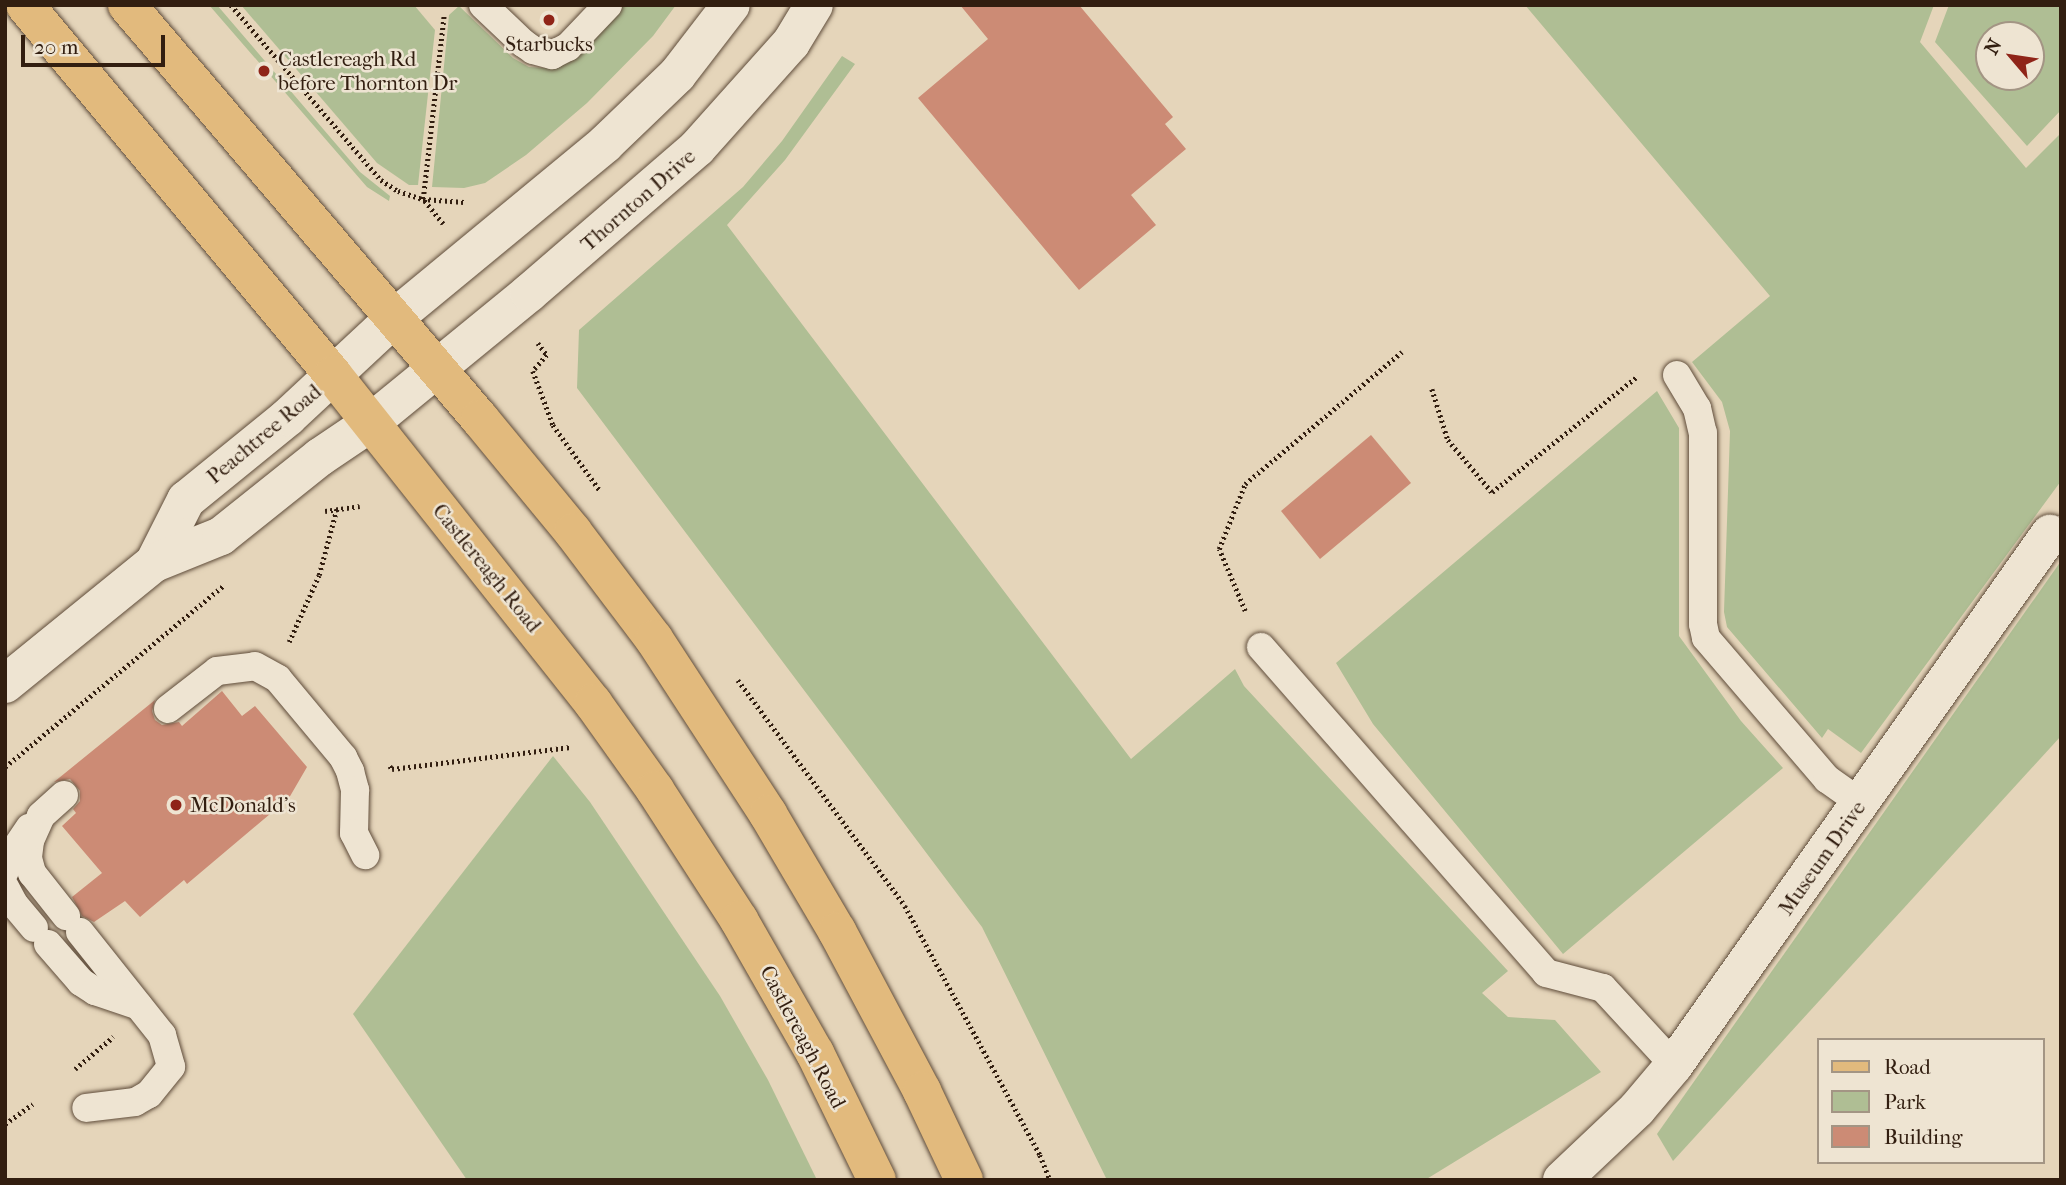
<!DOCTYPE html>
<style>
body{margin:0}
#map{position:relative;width:2066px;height:1185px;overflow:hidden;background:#e5d5ba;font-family:"IM FELL French Canon",serif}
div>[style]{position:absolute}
.green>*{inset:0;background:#afbe94}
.building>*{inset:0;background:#cc8b75}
.path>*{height:4.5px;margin-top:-2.25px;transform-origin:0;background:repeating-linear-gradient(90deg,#321e10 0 2px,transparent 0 5.5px)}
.roads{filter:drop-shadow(0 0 2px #5f4c3a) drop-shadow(0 0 2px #5f4c3a)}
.lane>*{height:28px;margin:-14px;padding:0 14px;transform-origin:14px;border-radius:14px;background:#eee4d2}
.street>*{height:38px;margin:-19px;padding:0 19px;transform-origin:19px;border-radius:19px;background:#eee4d2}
.primary>*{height:38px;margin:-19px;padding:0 19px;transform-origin:19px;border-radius:19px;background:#e2ba7d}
.dots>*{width:19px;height:19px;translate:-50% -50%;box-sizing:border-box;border:4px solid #eee4d2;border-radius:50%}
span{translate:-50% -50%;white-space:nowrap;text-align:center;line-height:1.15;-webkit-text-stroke:5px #eee4d2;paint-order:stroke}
.poi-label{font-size:21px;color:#321e10}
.left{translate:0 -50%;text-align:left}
.street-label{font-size:21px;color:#321e10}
.frame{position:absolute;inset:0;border:7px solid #321e10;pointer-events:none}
.legend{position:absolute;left:1817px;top:1038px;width:228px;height:126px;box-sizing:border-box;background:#eee4d2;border:2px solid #a39584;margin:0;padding:9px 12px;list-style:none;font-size:21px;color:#321e10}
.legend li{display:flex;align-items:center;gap:14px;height:35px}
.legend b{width:35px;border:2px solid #a39584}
.north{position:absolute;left:1975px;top:21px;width:70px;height:70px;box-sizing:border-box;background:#eee4d2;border:2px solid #a39584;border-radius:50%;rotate:299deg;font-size:19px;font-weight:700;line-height:28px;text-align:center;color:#321e10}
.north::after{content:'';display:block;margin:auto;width:24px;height:32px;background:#8f2418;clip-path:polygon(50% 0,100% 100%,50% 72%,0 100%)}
.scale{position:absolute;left:21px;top:35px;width:144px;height:32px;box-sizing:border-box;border:4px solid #321e10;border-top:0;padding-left:9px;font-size:21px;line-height:24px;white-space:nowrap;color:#321e10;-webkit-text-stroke:5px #eee4d2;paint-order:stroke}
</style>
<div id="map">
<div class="green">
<i style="clip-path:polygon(209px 5px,217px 5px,360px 172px,390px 196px,389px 201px,367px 187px)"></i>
<i style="clip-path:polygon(241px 5px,414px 5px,435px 30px,418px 185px,409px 185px,377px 163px)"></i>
<i style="clip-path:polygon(621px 5px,676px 5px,653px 36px,587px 103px,526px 155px,485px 183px,464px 188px,432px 187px,449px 15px,459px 6px,513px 58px,529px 67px,546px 68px,568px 61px)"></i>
<i style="clip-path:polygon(1525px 5px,1934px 5px,1920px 42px,2026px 168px,2061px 133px,2061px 481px,1861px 753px,1828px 729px,1822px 738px,1727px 627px,1724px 612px,1730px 431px,1722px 402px,1692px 362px,1770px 296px)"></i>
<i style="clip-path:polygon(evenodd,1949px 5px,2061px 5px,2061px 110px,2027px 146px,1935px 42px,1949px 5px,1989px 35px,2031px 35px,2031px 77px,1989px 77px,1989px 35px)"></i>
<i style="clip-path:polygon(842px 56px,855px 64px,785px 160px,727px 225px,1131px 759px,1235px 669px,1244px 686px,1508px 971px,1482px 993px,1508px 1017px,1555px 1020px,1601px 1072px,1425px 1180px,1107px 1180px,982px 927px,577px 388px,579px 330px,743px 187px,782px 141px)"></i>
<i style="clip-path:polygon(1657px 391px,1679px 428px,1679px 636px,1741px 721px,1783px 768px,1563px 954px,1373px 724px,1336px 663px)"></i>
<i style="clip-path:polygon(2061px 561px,2061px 736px,1673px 1161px,1657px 1134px)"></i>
<i style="clip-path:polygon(553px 756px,590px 802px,720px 996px,768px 1080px,817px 1180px,467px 1180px,353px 1014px)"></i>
</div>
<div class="building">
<i style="clip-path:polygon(960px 5px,1079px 5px,1173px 117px,1165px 124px,1186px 149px,1131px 195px,1156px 225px,1079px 290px,918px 98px,988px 39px)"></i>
<i style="clip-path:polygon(1371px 435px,1411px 483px,1320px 559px,1281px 511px)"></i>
<i style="clip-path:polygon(222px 691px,242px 716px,255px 706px,307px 767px,289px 798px,187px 884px,184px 880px,140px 917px,125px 901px,94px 922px,82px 916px,72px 897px,102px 873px,62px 826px,76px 813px,73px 809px,80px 801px,80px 791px,70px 779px,54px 782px,155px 700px,152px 711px,155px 720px,162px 725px,179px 722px,182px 726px)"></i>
</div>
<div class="path">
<i style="left:231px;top:5px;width:230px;rotate:49.4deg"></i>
<i style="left:381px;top:180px;width:20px;rotate:33deg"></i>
<i style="left:398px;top:191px;width:26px;rotate:18deg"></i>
<i style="left:423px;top:199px;width:41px;rotate:4.2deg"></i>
<i style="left:443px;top:224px;width:32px;rotate:-129deg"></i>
<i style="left:423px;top:199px;width:184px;rotate:-83.5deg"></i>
<i style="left:538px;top:343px;width:15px;rotate:53deg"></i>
<i style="left:547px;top:355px;width:21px;rotate:131deg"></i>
<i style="left:533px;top:371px;width:58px;rotate:69.7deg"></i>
<i style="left:553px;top:425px;width:82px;rotate:54.4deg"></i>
<i style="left:1432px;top:389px;width:53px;rotate:72.6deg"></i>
<i style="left:1448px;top:440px;width:68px;rotate:49.8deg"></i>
<i style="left:1492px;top:492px;width:186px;rotate:-38.5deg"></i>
<i style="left:325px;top:511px;width:35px;rotate:-8deg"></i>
<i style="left:1245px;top:611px;width:67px;rotate:-112.8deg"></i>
<i style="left:1219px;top:549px;width:70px;rotate:-68.2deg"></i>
<i style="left:1245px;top:484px;width:205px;rotate:-40.1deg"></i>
<i style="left:289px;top:642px;width:73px;rotate:-65.9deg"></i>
<i style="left:319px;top:575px;width:69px;rotate:-75deg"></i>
<i style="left:738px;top:680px;width:281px;rotate:53.5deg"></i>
<i style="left:905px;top:906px;width:283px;rotate:61.5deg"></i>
<i style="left:1040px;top:1155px;width:27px;rotate:68deg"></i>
<i style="left:390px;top:766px;width:4px;rotate:56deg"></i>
<i style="left:392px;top:769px;width:180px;rotate:-7deg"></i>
<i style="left:5px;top:767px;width:283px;rotate:-39.7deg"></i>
<i style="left:75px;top:1069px;width:50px;rotate:-40.1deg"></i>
<i style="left:5px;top:1124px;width:34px;rotate:-36deg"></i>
</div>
<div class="roads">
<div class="lane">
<i style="left:483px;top:5px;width:55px;rotate:43.5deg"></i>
<i style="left:523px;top:43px;width:12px;rotate:35deg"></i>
<i style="left:533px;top:50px;width:20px;rotate:15deg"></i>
<i style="left:552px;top:55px;width:18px;rotate:-27deg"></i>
<i style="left:568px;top:47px;width:58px;rotate:-46.4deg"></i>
<i style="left:1677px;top:375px;width:39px;rotate:59deg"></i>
<i style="left:1697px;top:408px;width:26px;rotate:77deg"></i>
<i style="left:1703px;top:433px;width:191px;rotate:90deg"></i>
<i style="left:1703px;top:624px;width:14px;rotate:78deg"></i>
<i style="left:1706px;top:638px;width:186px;rotate:49.4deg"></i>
<i style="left:1827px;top:779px;width:42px;rotate:35.2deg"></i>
<i style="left:1261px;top:647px;width:433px;rotate:48.8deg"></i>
<i style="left:1546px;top:973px;width:59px;rotate:14.7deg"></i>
<i style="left:1603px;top:988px;width:105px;rotate:47.3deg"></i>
<i style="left:168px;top:709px;width:62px;rotate:-37.8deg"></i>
<i style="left:217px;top:671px;width:38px;rotate:-7deg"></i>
<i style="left:255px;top:666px;width:26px;rotate:29deg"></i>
<i style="left:278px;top:679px;width:102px;rotate:50.2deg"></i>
<i style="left:343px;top:757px;width:16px;rotate:63deg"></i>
<i style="left:350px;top:771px;width:20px;rotate:75deg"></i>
<i style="left:355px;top:790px;width:43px;rotate:91.3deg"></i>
<i style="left:354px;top:833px;width:25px;rotate:63deg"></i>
<i style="left:64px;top:795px;width:31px;rotate:138deg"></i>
<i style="left:41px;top:816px;width:27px;rotate:114deg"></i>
<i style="left:30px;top:841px;width:17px;rotate:97deg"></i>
<i style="left:28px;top:858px;width:16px;rotate:75deg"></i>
<i style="left:32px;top:873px;width:55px;rotate:51.7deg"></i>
<i style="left:5px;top:871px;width:10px;rotate:-79deg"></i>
<i style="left:7px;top:861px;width:40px;rotate:-56deg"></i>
<i style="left:5px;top:887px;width:19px;rotate:62deg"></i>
<i style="left:14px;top:904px;width:31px;rotate:50deg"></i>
<i style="left:80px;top:932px;width:132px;rotate:51.5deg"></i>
<i style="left:162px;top:1035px;width:33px;rotate:74deg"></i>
<i style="left:171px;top:1067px;width:35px;rotate:129deg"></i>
<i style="left:149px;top:1094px;width:16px;rotate:150deg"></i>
<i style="left:135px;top:1102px;width:49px;rotate:173deg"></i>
<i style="left:48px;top:944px;width:50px;rotate:49deg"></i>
<i style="left:81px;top:982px;width:17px;rotate:33deg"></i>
<i style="left:95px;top:991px;width:46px;rotate:18.8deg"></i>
</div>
<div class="street">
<i style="left:154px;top:563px;width:71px;rotate:-63.1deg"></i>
<i style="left:186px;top:500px;width:132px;rotate:-39.1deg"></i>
<i style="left:288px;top:417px;width:144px;rotate:-43deg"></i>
<i style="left:393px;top:319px;width:275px;rotate:-39.5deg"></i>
<i style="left:605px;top:144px;width:100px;rotate:-43.8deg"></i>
<i style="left:677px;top:75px;width:88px;rotate:-52.4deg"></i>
<i style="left:5px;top:684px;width:192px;rotate:-39.1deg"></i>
<i style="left:154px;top:563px;width:72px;rotate:-21.9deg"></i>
<i style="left:221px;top:536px;width:127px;rotate:-38.6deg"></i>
<i style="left:320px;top:457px;width:59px;rotate:-34deg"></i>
<i style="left:369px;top:424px;width:207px;rotate:-39.3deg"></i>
<i style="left:529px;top:293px;width:222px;rotate:-40.8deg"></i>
<i style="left:697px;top:148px;width:141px;rotate:-48.2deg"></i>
<i style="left:791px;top:43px;width:44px;rotate:-58.8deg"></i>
<i style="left:1562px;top:1180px;width:103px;rotate:-43.4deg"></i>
<i style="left:1637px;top:1109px;width:57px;rotate:-49.9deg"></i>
<i style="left:1674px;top:1065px;width:651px;rotate:-54.7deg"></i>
</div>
<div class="primary">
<i style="left:25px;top:5px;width:481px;rotate:50.2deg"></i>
<i style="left:333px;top:375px;width:419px;rotate:51.6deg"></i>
<i style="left:593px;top:703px;width:107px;rotate:54.5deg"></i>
<i style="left:655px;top:790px;width:155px;rotate:57.1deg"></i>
<i style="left:739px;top:920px;width:153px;rotate:60.3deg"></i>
<i style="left:815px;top:1053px;width:141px;rotate:64deg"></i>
<i style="left:127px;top:5px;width:544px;rotate:49.55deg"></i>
<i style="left:480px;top:419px;width:146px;rotate:50.5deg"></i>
<i style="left:573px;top:532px;width:134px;rotate:52.9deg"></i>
<i style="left:654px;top:639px;width:209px;rotate:56.9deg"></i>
<i style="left:768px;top:814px;width:136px;rotate:59.5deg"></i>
<i style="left:837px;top:931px;width:181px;rotate:62deg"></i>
<i style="left:922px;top:1091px;width:98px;rotate:64.7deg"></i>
</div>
</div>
<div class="dots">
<i style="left:549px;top:20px;background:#8f2418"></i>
<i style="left:264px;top:71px;background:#8f2418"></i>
<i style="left:176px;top:805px;background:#8f2418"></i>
</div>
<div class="poi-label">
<span style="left:549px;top:44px">Starbucks</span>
<span class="left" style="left:278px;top:71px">Castlereagh Rd<br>before Thornton Dr</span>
<span class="left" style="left:190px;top:805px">McDonald's</span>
</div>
<div class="street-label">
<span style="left:638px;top:200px;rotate:-41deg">Thornton Drive</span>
<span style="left:264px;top:434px;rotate:-40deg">Peachtree Road</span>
<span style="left:487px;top:568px;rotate:51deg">Castlereagh Road</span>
<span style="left:1822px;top:858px;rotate:-55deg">Museum Drive</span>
<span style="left:803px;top:1037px;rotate:62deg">Castlereagh Road</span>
</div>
<div class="frame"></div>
<ul class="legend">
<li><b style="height:9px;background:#e2ba7d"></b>Road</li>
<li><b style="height:19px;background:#afbe94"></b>Park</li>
<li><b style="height:19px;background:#cc8b75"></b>Building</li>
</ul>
<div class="north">N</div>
<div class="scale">20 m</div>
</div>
